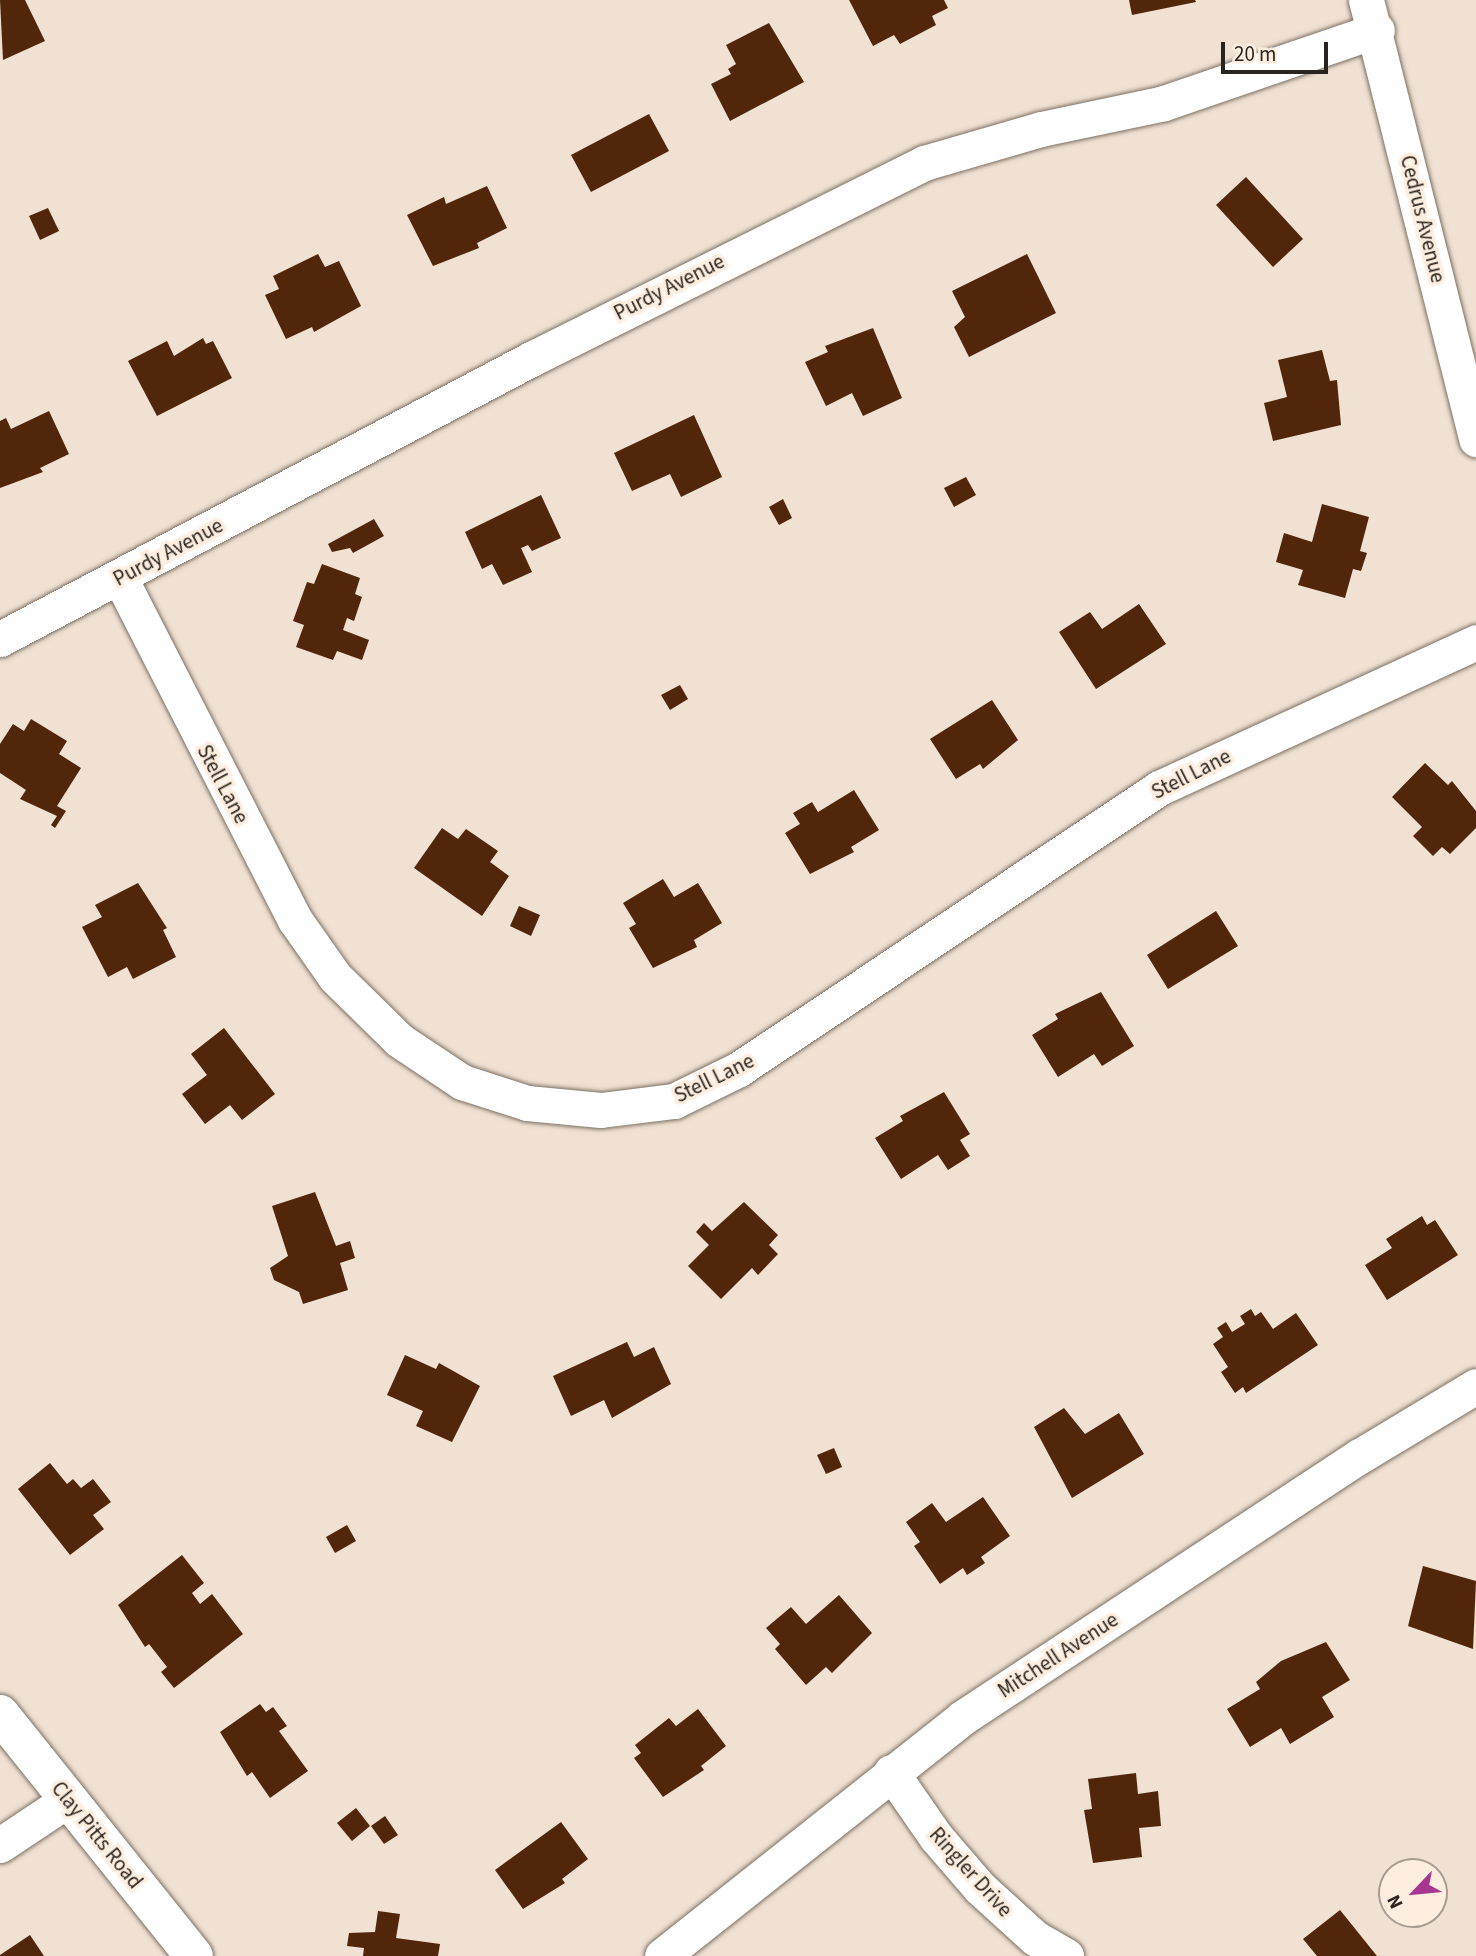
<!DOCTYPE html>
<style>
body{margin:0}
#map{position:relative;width:1476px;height:1956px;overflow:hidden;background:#f0e1d3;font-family:"Source Sans 3",sans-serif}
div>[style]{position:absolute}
.building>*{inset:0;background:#51260b}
.roads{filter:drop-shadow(0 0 2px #7c7063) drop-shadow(0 0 2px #7c7063)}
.minor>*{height:35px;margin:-17.5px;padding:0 17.5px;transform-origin:17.5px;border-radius:17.5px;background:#fff}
.tertiary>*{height:38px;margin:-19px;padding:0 19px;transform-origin:19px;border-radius:19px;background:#fff}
span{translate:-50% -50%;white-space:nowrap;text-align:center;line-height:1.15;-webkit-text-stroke:7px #fdeee0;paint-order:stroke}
.street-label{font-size:21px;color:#29241f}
.north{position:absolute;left:1378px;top:1858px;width:70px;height:70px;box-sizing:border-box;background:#fdeee0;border:2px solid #a89d93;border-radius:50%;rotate:244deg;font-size:19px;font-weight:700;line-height:28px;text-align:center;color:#29241f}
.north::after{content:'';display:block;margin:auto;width:24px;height:32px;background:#a83590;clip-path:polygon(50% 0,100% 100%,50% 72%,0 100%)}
.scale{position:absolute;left:1221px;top:42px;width:107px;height:32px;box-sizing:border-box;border:4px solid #29241f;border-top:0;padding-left:9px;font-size:21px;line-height:24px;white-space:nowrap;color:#29241f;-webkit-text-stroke:5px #fdeee0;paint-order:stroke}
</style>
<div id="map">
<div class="building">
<i style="clip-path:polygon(0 0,25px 0,45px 41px,3px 60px)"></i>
<i style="clip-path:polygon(849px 0,944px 0,948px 8px,932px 16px,936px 25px,900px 44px,894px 35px,873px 46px)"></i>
<i style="clip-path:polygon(1129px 0,1195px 0,1196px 2px,1132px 15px)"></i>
<i style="clip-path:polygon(769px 23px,804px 82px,730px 121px,711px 84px,731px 74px,728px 69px,736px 64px,726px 45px)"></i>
<i style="clip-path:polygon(649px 114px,669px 151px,591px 192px,571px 155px)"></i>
<i style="clip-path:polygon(1246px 177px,1303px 239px,1273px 267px,1216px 205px)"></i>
<i style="clip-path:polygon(487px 186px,507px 228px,477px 243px,479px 248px,433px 266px,407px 215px,444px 197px,446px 204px)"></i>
<i style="clip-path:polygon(48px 208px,59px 231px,40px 240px,29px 216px)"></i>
<i style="clip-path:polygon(318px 254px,325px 267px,339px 261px,361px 306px,314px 332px,312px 327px,286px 339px,265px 295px,279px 289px,273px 276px)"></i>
<i style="clip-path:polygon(1027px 254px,1056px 313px,969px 357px,954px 327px,965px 317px,952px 291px)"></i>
<i style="clip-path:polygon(873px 328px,902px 398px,863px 416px,852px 393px,826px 406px,805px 362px,828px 352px,825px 346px)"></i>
<i style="clip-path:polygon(203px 338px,206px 344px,213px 341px,232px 378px,157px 416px,128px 361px,167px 341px,174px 356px)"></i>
<i style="clip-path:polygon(1322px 350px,1330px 381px,1337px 380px,1341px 425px,1273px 441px,1264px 403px,1287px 397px,1278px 360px)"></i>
<i style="clip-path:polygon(49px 411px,69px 454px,40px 468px,43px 472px,0 488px,0 421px,6px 418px,11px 429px)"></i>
<i style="clip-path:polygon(694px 415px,722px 477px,681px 497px,670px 474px,632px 491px,614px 453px)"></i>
<i style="clip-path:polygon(966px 477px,976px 495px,954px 507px,944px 488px)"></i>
<i style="clip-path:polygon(541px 495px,561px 538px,532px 551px,528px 545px,521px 548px,532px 572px,503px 585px,492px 564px,482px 569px,465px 532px)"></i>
<i style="clip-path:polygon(783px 499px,792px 518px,779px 525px,769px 507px)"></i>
<i style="clip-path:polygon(1322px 504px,1369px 517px,1360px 551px,1367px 553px,1361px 571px,1353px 569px,1345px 598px,1298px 585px,1303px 570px,1276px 562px,1284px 533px,1312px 542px)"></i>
<i style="clip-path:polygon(374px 519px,384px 536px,353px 553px,350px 548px,332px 552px,328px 544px)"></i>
<i style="clip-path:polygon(322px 564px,360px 578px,355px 594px,362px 597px,354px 621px,347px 618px,343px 630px,369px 640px,362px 660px,337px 651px,333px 660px,296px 647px,304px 625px,293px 621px,307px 582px,314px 584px)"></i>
<i style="clip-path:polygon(1139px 604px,1166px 644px,1096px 689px,1059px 632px,1090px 612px,1102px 629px)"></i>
<i style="clip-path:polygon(680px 685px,688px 699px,670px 710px,661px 695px)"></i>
<i style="clip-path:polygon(992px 700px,1018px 740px,983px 769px,980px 764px,956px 779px,930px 739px)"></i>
<i style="clip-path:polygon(31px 719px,67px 741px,59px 754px,81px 768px,57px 806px,66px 811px,55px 828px,51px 825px,57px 816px,20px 799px,26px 790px,0 773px,0 744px,13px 724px,24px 731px)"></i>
<i style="clip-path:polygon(1425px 763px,1448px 785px,1452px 781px,1476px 811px,1476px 828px,1450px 854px,1442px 847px,1433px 856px,1413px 836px,1422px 827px,1392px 797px)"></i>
<i style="clip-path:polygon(854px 790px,879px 830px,851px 847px,854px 852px,810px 874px,785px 833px,800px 824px,793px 813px,812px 802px,818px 812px)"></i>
<i style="clip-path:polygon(442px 828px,458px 839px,466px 829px,498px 851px,490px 862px,509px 876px,482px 916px,414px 868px)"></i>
<i style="clip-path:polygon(663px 879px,674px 897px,698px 883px,722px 923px,694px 940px,697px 947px,653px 968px,629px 928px,636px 924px,623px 903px)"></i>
<i style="clip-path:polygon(138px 883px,167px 928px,163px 930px,176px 957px,133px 979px,127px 967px,108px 977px,82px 927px,102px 917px,95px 905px)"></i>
<i style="clip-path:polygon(519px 906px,540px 915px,531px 936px,510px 926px)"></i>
<i style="clip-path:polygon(1216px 911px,1238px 946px,1168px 989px,1147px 955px)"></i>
<i style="clip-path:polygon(1101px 992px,1134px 1046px,1102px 1066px,1094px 1054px,1058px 1077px,1032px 1035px,1058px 1019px,1055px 1014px)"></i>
<i style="clip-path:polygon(224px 1028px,275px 1094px,242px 1120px,230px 1105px,205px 1124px,182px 1094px,207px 1075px,191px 1054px)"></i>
<i style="clip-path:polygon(944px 1092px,970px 1134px,960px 1140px,970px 1156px,948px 1170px,938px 1155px,901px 1179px,875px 1138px,903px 1121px,900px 1116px)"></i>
<i style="clip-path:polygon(315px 1192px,336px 1246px,350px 1241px,355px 1258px,340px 1263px,348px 1290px,303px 1304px,299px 1292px,274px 1280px,270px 1268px,288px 1256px,272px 1206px)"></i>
<i style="clip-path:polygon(744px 1202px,778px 1235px,769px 1245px,778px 1254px,758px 1275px,752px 1268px,721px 1299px,688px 1266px,709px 1245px,696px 1232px,704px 1223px,712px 1231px)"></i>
<i style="clip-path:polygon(1422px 1216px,1427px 1225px,1435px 1220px,1458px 1255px,1387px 1300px,1365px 1265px,1392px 1248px,1386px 1239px)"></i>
<i style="clip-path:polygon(1251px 1309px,1255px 1316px,1261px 1312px,1273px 1329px,1296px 1313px,1318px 1345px,1246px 1393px,1243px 1387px,1235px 1393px,1221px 1372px,1228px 1367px,1213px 1344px,1223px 1337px,1217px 1328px,1226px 1322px,1232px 1332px,1245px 1324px,1240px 1316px)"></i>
<i style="clip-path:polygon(627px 1342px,634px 1357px,654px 1347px,671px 1384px,612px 1418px,604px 1400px,571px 1416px,553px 1376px)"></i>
<i style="clip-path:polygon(405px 1355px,436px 1369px,439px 1363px,480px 1386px,452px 1442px,416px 1426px,423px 1411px,387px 1395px)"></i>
<i style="clip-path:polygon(1064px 1408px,1085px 1434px,1119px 1413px,1144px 1454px,1072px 1498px,1034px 1427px)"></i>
<i style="clip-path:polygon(834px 1448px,842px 1467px,826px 1474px,817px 1455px)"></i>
<i style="clip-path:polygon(50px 1463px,67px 1484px,73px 1479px,81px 1488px,93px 1479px,111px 1502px,93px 1515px,104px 1529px,70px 1555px,18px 1489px)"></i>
<i style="clip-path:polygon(983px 1497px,1010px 1536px,981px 1557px,985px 1563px,967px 1575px,963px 1568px,940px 1584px,914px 1546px,920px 1542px,906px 1522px,932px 1503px,946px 1522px)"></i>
<i style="clip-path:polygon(347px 1525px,356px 1541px,335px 1553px,326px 1537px)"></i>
<i style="clip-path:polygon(182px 1555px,204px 1583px,192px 1593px,200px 1604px,212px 1594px,243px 1634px,174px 1688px,161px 1672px,167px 1667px,149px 1644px,145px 1647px,118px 1605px)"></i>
<i style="clip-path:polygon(1423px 1566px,1476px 1581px,1473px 1649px,1408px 1626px)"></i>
<i style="clip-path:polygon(839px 1595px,872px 1633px,832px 1673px,826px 1667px,806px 1685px,775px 1649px,780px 1644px,766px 1628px,791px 1607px,806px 1624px)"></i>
<i style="clip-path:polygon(1326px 1642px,1350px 1680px,1322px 1697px,1334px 1717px,1290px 1744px,1281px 1728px,1250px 1747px,1227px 1709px,1260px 1689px,1256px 1682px,1281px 1661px)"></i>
<i style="clip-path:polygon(260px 1704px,266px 1712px,273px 1707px,287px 1726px,279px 1731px,308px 1771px,270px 1798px,252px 1772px,247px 1776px,220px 1732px)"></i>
<i style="clip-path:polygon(698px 1709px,726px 1746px,701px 1766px,704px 1770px,663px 1797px,634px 1758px,641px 1753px,635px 1745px,669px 1718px,676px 1726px)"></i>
<i style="clip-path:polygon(1136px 1773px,1138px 1794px,1158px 1791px,1161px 1826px,1139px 1828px,1142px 1857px,1093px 1863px,1084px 1810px,1092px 1809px,1088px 1779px)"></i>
<i style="clip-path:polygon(356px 1808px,370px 1826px,352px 1841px,337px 1823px)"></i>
<i style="clip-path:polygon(385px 1816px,398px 1835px,384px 1844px,371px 1826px)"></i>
<i style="clip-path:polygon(561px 1822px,588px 1859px,562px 1879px,565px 1883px,523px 1909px,495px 1870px)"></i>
<i style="clip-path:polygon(1340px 1910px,1377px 1956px,1317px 1956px,1303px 1939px)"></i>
<i style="clip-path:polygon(378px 1911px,400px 1914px,396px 1938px,440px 1944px,438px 1956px,363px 1956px,364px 1948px,347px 1946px,349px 1933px,375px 1932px)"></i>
<i style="clip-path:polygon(30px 1935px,44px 1956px,0 1956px,0 1955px)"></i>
</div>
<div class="roads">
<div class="minor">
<i style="left:1366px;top:0;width:453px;rotate:75.9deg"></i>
<i style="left:120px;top:578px;width:384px;rotate:62.9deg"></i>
<i style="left:295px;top:920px;width:70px;rotate:54.9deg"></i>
<i style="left:335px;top:977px;width:90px;rotate:44.5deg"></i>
<i style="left:399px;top:1040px;width:76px;rotate:33.7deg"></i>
<i style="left:462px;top:1082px;width:68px;rotate:17.9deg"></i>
<i style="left:527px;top:1103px;width:74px;rotate:5.4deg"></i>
<i style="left:601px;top:1110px;width:74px;rotate:-7deg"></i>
<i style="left:674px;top:1101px;width:72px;rotate:-26.2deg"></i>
<i style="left:739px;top:1069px;width:505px;rotate:-33.78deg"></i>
<i style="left:1159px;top:788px;width:349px;rotate:-24.7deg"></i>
<i style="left:0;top:639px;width:600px;rotate:-27.8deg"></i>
<i style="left:531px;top:359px;width:439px;rotate:-26.5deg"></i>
<i style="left:924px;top:163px;width:122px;rotate:-16.2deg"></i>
<i style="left:1041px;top:129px;width:126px;rotate:-11.9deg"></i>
<i style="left:1164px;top:103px;width:225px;rotate:-18.9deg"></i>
<i style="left:891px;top:1772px;width:79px;rotate:55.3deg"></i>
<i style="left:936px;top:1837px;width:67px;rotate:49.2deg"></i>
<i style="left:980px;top:1888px;width:74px;rotate:42.3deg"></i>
<i style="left:1035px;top:1938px;width:36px;rotate:30deg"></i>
<i style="left:0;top:1845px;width:83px;rotate:-33.7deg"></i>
<i style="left:662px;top:1956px;width:383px;rotate:-38.4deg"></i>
<i style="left:962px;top:1718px;width:476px;rotate:-33.4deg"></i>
<i style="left:1360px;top:1456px;width:135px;rotate:-31.1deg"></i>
</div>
<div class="tertiary">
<i style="left:0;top:1714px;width:310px;rotate:51.3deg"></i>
</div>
</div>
<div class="street-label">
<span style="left:1423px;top:219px;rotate:76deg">Cedrus Avenue</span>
<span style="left:669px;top:287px;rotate:-27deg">Purdy Avenue</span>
<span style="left:168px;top:552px;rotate:-28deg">Purdy Avenue</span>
<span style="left:1191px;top:774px;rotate:-27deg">Stell Lane</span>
<span style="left:223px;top:784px;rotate:62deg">Stell Lane</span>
<span style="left:714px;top:1078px;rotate:-26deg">Stell Lane</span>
<span style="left:1058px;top:1655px;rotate:-33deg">Mitchell Avenue</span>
<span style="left:97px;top:1835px;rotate:51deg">Clay Pitts Road</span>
<span style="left:971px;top:1872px;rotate:48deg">Ringler Drive</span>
</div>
<div class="north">N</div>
<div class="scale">20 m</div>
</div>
